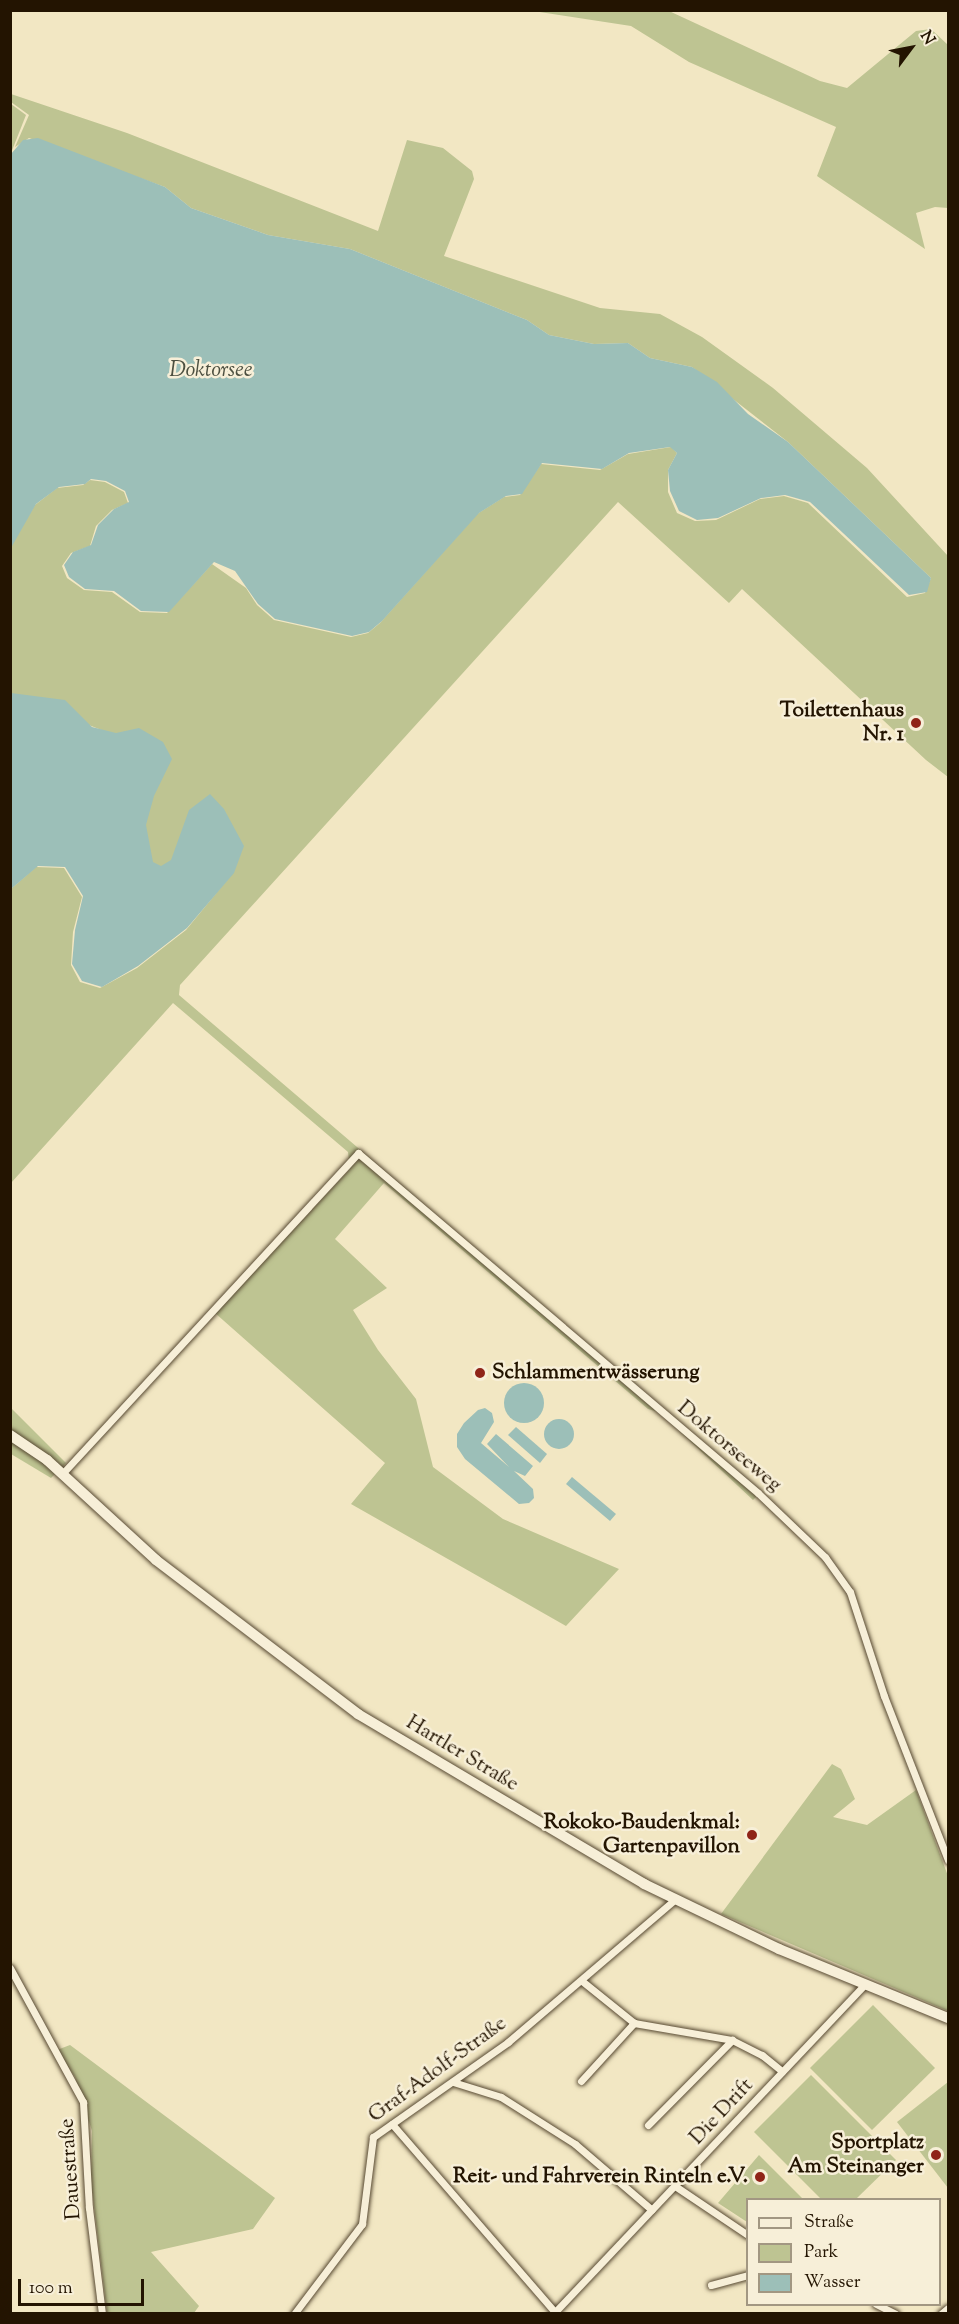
<!DOCTYPE html>
<meta charset="utf-8">
<style>
body{margin:0}
#map{position:relative;width:959px;height:2324px;overflow:hidden;background:#f2e7c3;font-family:"Sorts Mill Goudy",serif}
div>[style]{position:absolute}
.green>*{inset:0;background:#bec492}
.water>*{inset:0;background:#9cbfb8}
.round{border-radius:50%}
.roads{filter:drop-shadow(0 0 2px #574932) drop-shadow(0 0 2px #574932)}
.minor>*{height:7px;margin:-3.5px;padding:0 3.5px;transform-origin:3.5px;border-radius:3.5px;background:#f7efd8}
.secondary>*{height:10px;margin:-5px;padding:0 5px;transform-origin:5px;border-radius:5px;background:#f7efd8}
.dots>*{width:16px;height:16px;translate:-50% -50%;box-sizing:border-box;border:3px solid #f7efd8;border-radius:50%}
span{translate:-50% -50%;white-space:nowrap;text-align:center;line-height:1.15;-webkit-text-stroke:5px #f7efd8;paint-order:stroke}
.poi-label{font-size:21px;color:#231401;font-weight:700}
.right{translate:-100% -50%;text-align:right}
.left{translate:0 -50%;text-align:left}
.street-label{font-size:21px;color:#231401}
.water-label{font-size:22px;color:#4d5041;font-style:italic}
.frame{position:absolute;inset:0;border:12px solid #231401;pointer-events:none}
.legend{position:absolute;left:746px;top:2198px;width:195px;height:108px;box-sizing:border-box;background:#f7efd8;border:2px solid #a29782;margin:0;padding:8px 10px;list-style:none;font-size:18px;color:#231401}
.legend li{display:flex;align-items:center;gap:12px;height:30px}
.legend b{width:30px;border:2px solid #a29782}
.north{position:absolute;left:881px;top:18px;width:60px;height:60px;-webkit-text-stroke:4px #f7efd8;paint-order:stroke;rotate:58deg;font-size:16px;font-weight:700;line-height:24px;text-align:center;color:#231401}
.north::after{content:'';display:block;margin:auto;width:21px;height:27px;background:#231401;clip-path:polygon(50% 0,100% 100%,50% 72%,0 100%)}
.scale{position:absolute;left:18px;top:2279px;width:126px;height:27px;box-sizing:border-box;border:3px solid #231401;border-top:0;padding-left:8px;font-size:18px;line-height:21px;white-space:nowrap;color:#231401;-webkit-text-stroke:4px #f7efd8;paint-order:stroke}
</style>
<div id="map">
<div class="green">
<i style="clip-path:polygon(533px 11px,669px 11px,820px 81px,847px 88px,916px 31px,931px 29px,948px 45px,948px 208px,935px 207px,916px 213px,925px 249px,817px 176px,836px 127px,689px 62px,631px 26px)"></i>
<i style="clip-path:polygon(11px 94px,127px 133px,378px 231px,407px 140px,443px 148px,472px 171px,474px 179px,444px 256px,600px 308px,660px 314px,702px 337px,773px 388px,867px 468px,948px 556px,948px 777px,926px 760px,742px 589px,729px 603px,618px 502px,180px 985px,179px 995px,761px 1492px,753px 1500px,659px 1412px,648px 1409px,384px 1183px,335px 1239px,387px 1288px,353px 1310px,378px 1350px,416px 1399px,433px 1467px,503px 1519px,619px 1569px,566px 1626px,351px 1504px,385px 1463px,215px 1313px,350px 1169px,348px 1152px,173px 1003px,11px 1183px,11px 889px,36px 867px,64px 868px,82px 897px,73px 932px,71px 965px,80px 982px,100px 988px,137px 968px,186px 930px,232px 874px,173px 863px,162px 870px,150px 865px,114px 735px,11px 694px,11px 545px,35px 505px,57px 488px,83px 485px,90px 480px,105px 482px,124px 492px,128px 503px,112px 510px,96px 526px,90px 546px,71px 553px,62px 566px,67px 578px,84px 590px,112px 592px,140px 612px,167px 613px,212px 564px,246px 588px,257px 605px,274px 620px,351px 637px,368px 633px,380px 623px,477px 514px,504px 497px,520px 495px,541px 464px,600px 470px,628px 454px,671px 447px,677px 453px,668px 470px,668px 492px,677px 513px,695px 521px,716px 520px,760px 499px,784px 496px,808px 503px,907px 597px,925px 593px,931px 578px,788px 442px,692px 367px,650px 358px,628px 343px,594px 344px,549px 335px,527px 320px,350px 249px,268px 235px,191px 208px,165px 187px,29px 138px,15px 147px,29px 115px,11px 102px)"></i>
<i style="clip-path:polygon(11px 104px,26px 115px,11px 153px)"></i>
<i style="clip-path:polygon(10px 1407px,66px 1463px,51px 1478px,11px 1454px)"></i>
<i style="clip-path:polygon(832px 1764px,841px 1769px,855px 1799px,833px 1817px,867px 1825px,916px 1790px,948px 1876px,948px 2011px,721px 1914px)"></i>
<i style="clip-path:polygon(873px 2005px,935px 2068px,872px 2130px,810px 2068px)"></i>
<i style="clip-path:polygon(70px 2045px,275px 2198px,253px 2229px,151px 2252px,199px 2306px,194px 2313px,107px 2313px,91px 2181px,92px 2131px,75px 2077px,57px 2050px)"></i>
<i style="clip-path:polygon(811px 2075px,896px 2160px,856px 2199px,821px 2199px,754px 2132px)"></i>
<i style="clip-path:polygon(948px 2082px,948px 2188px,897px 2122px)"></i>
<i style="clip-path:polygon(759px 2155px,803px 2199px,748px 2200px,747px 2222px,718px 2203px)"></i>
</div>
<div class="water">
<i style="clip-path:polygon(38px 138px,165px 187px,191px 208px,268px 235px,350px 249px,527px 320px,549px 335px,594px 344px,628px 343px,650px 358px,692px 367px,717px 382px,748px 414px,788px 442px,931px 578px,927px 592px,909px 595px,810px 502px,785px 495px,761px 498px,718px 518px,697px 520px,679px 511px,670px 491px,668px 470px,677px 453px,670px 447px,629px 453px,602px 469px,542px 463px,522px 494px,506px 496px,479px 513px,382px 621px,369px 632px,352px 636px,275px 619px,258px 604px,235px 571px,214px 562px,169px 612px,141px 611px,114px 591px,85px 589px,69px 577px,64px 565px,73px 552px,91px 545px,98px 525px,114px 509px,129px 502px,125px 491px,106px 481px,91px 479px,85px 484px,59px 487px,36px 504px,11px 548px,11px 154px,23px 140px)"></i>
<i style="clip-path:polygon(11px 693px,65px 700px,92px 727px,116px 733px,139px 728px,163px 742px,172px 759px,154px 796px,146px 825px,153px 862px,161px 866px,171px 860px,189px 810px,210px 794px,224px 809px,244px 846px,234px 873px,187px 928px,138px 966px,102px 987px,82px 981px,72px 964px,75px 930px,83px 896px,65px 867px,38px 866px,11px 889px)"></i>
<i class="round" style="left:504px;top:1383px;width:40px;height:40px"></i>
<i style="clip-path:polygon(485px 1408px,492px 1413px,494px 1422px,481px 1443px,509px 1467px,487px 1444px,496px 1434px,533px 1466px,525px 1476px,514px 1471px,533px 1489px,534px 1498px,529px 1503px,519px 1504px,465px 1459px,457px 1447px,457px 1434px,464px 1423px,478px 1410px)"></i>
<i class="round" style="left:544px;top:1419px;width:30px;height:30px"></i>
<i style="clip-path:polygon(516px 1427px,547px 1454px,540px 1463px,508px 1435px)"></i>
<i style="clip-path:polygon(572px 1477px,616px 1514px,610px 1521px,566px 1484px)"></i>
</div>
<div class="roads">
<div class="minor">
<i style="left:62px;top:1474px;width:437px;rotate:-47.3deg"></i>
<i style="left:358px;top:1153px;width:525px;rotate:40.36deg"></i>
<i style="left:758px;top:1493px;width:93px;rotate:43.7deg"></i>
<i style="left:825px;top:1557px;width:43px;rotate:54.5deg"></i>
<i style="left:850px;top:1592px;width:109px;rotate:71.9deg"></i>
<i style="left:884px;top:1696px;width:176px;rotate:68.7deg"></i>
<i style="left:10px;top:1968px;width:153px;rotate:61.4deg"></i>
<i style="left:83px;top:2102px;width:106px;rotate:86.8deg"></i>
<i style="left:89px;top:2208px;width:107px;rotate:83deg"></i>
<i style="left:582px;top:1981px;width:67px;rotate:38.9deg"></i>
<i style="left:634px;top:2023px;width:99px;rotate:9.8deg"></i>
<i style="left:732px;top:2040px;width:34px;rotate:27deg"></i>
<i style="left:762px;top:2055px;width:26px;rotate:39deg"></i>
<i style="left:581px;top:2081px;width:79px;rotate:-47.6deg"></i>
<i style="left:453px;top:2082px;width:50px;rotate:17.4deg"></i>
<i style="left:501px;top:2097px;width:88px;rotate:32.4deg"></i>
<i style="left:575px;top:2144px;width:101px;rotate:40.6deg"></i>
<i style="left:392px;top:2124px;width:249px;rotate:49.1deg"></i>
<i style="left:648px;top:2125px;width:120px;rotate:-45.3deg"></i>
<i style="left:675px;top:2186px;width:88px;rotate:33.9deg"></i>
<i style="left:711px;top:2285px;width:38px;rotate:-15deg"></i>
<i style="left:876px;top:2304px;width:22px;rotate:27deg"></i>
<i style="left:294px;top:2314px;width:113px;rotate:-52.9deg"></i>
<i style="left:362px;top:2224px;width:88px;rotate:-82.8deg"></i>
<i style="left:373px;top:2137px;width:165px;rotate:-35.1deg"></i>
<i style="left:508px;top:2042px;width:218px;rotate:-40.5deg"></i>
<i style="left:553px;top:2314px;width:454px;rotate:-46.6deg"></i>
<i style="left:941px;top:2314px;width:9px;rotate:-41deg"></i>
</div>
<div class="secondary">
<i style="left:10px;top:1435px;width:45px;rotate:34deg"></i>
<i style="left:47px;top:1460px;width:148px;rotate:42.5deg"></i>
<i style="left:156px;top:1560px;width:254px;rotate:37.3deg"></i>
<i style="left:358px;top:1714px;width:333px;rotate:30.7deg"></i>
<i style="left:644px;top:1884px;width:150px;rotate:25.7deg"></i>
<i style="left:779px;top:1949px;width:183px;rotate:22.2deg"></i>
</div>
</div>
<div class="dots">
<i style="left:916px;top:723px;background:#8f2418"></i>
<i style="left:480px;top:1373px;background:#8f2418"></i>
<i style="left:752px;top:1835px;background:#8f2418"></i>
<i style="left:936px;top:2155px;background:#8f2418"></i>
<i style="left:760px;top:2177px;background:#8f2418"></i>
</div>
<div class="poi-label">
<span class="right" style="left:904px;top:723px">Toilettenhaus<br>Nr. 1</span>
<span class="left" style="left:492px;top:1373px">Schlammentwässerung</span>
<span class="right" style="left:740px;top:1835px">Rokoko-Baudenkmal:<br>Gartenpavillon</span>
<span class="right" style="left:924px;top:2155px">Sportplatz<br>Am Steinanger</span>
<span class="right" style="left:748px;top:2177px">Reit- und Fahrverein Rinteln e.V.</span>
</div>
<div class="street-label">
<span style="left:729px;top:1447px;rotate:40deg">Doktorseeweg</span>
<span style="left:462px;top:1754px;rotate:31deg">Hartler Straße</span>
<span style="left:438px;top:2070px;rotate:-36deg">Graf-Adolf-Straße</span>
<span style="left:722px;top:2112px;rotate:-47deg">Die Drift</span>
<span style="left:71px;top:2169px;rotate:-94deg">Dauestraße</span>
</div>
<div class="water-label">
<span style="left:211px;top:372px">Doktorsee</span>
</div>
<div class="frame"></div>
<ul class="legend">
<li><b style="height:8px;background:#f7efd8"></b>Straße</li>
<li><b style="height:16px;background:#bec492"></b>Park</li>
<li><b style="height:16px;background:#9cbfb8"></b>Wasser</li>
</ul>
<div class="north">N</div>
<div class="scale">100 m</div>
</div>
